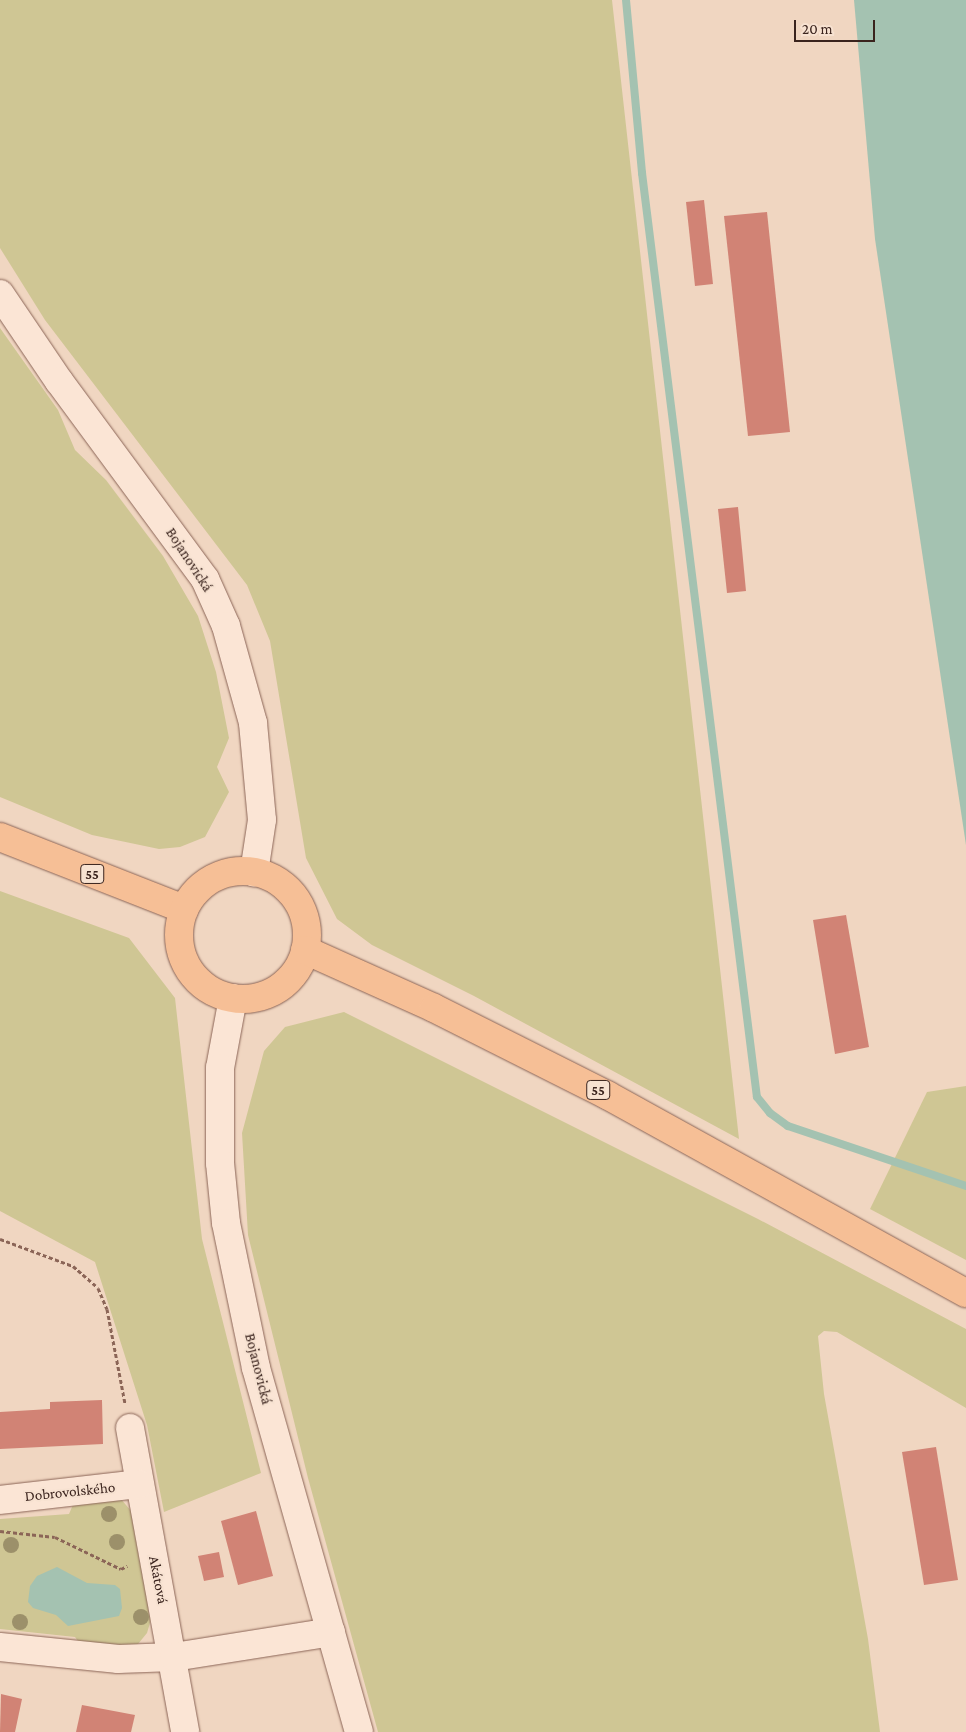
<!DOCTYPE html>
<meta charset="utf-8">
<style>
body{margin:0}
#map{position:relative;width:966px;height:1732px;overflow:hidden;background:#f0d6c1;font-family:"Crimson Pro",serif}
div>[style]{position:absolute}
.green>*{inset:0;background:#cfc694}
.water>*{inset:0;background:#a4c2b1}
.stream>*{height:8px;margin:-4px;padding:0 4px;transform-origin:4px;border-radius:4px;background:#a4c2b1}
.building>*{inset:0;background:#d18375}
.path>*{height:3px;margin-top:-1.5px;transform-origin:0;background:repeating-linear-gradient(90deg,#8b6557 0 4px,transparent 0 6.5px)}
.roads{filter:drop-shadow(0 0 1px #8b6557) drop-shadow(0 0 1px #8b6557)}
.minor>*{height:28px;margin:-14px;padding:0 14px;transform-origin:14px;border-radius:14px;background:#fbe5d5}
.tertiary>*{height:28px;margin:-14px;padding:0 14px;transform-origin:14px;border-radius:14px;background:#fbe5d5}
.primary>*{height:28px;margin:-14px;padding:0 14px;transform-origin:14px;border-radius:14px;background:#f6bf96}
.primary>.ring{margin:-14px;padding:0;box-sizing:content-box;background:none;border:28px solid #f6bf96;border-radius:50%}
.trees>*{width:16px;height:16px;margin:-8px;border-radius:50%;background:#9c906a}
span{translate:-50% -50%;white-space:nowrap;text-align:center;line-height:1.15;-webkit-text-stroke:4px #f7e2d1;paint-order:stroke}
.shield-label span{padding:1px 4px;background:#f7e2d1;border:1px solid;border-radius:4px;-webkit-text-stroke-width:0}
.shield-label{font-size:14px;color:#3a231d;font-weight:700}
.street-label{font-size:15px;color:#3a231d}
.scale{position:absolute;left:794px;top:20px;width:81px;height:22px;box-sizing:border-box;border:2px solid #3a231d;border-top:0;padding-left:6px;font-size:15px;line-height:18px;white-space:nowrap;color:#3a231d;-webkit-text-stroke:4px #f7e2d1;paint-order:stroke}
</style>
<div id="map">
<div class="green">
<i style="clip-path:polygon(0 0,612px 0,739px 1139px,474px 996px,372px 945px,337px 919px,306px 858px,270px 641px,247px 585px,45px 320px,0 248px)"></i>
<i style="clip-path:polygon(0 328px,58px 410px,75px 450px,106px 480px,163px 556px,198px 616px,216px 672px,229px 738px,217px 767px,229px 792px,205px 837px,180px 847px,159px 849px,92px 835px,0 797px)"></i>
<i style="clip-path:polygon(0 891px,129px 938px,175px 998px,202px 1239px,261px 1473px,164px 1512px,147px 1425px,95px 1262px,0 1211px)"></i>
<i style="clip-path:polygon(344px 1012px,758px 1219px,966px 1329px,966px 1408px,837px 1332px,824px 1331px,818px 1336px,824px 1394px,868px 1639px,880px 1732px,378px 1732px,308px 1478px,248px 1235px,242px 1133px,264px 1051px,285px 1027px)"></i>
<i style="clip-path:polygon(966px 1086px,966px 1260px,870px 1209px,927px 1092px)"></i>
<i style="clip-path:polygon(120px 1498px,132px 1512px,152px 1616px,147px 1633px,138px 1644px,127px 1650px,80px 1644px,75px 1637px,0 1629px,0 1519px,69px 1514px,75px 1500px)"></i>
</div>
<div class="water">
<i style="clip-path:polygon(854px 0,966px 0,966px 845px,875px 239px)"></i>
<i style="clip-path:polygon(57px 1567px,87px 1583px,115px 1585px,120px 1589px,122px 1608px,119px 1616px,68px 1626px,56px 1615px,33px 1608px,28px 1602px,30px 1586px,37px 1576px)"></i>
</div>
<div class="stream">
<i style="left:626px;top:0;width:174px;rotate:84.7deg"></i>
<i style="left:642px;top:173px;width:931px;rotate:82.91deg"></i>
<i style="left:757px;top:1097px;width:21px;rotate:51deg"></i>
<i style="left:770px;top:1113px;width:22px;rotate:36deg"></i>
<i style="left:788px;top:1126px;width:188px;rotate:18.6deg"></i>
</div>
<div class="building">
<i style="clip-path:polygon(704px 200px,713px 284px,695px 286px,686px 202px)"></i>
<i style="clip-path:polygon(767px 212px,790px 432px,748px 436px,724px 216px)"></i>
<i style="clip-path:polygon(738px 507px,746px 591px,727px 593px,718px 509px)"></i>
<i style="clip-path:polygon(846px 915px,869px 1047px,835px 1054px,813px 920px)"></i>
<i style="clip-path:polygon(102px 1400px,103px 1444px,0 1449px,0 1412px,50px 1409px,50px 1402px)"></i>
<i style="clip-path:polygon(936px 1447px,958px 1580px,924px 1585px,902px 1452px)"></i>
<i style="clip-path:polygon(256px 1511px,273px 1576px,238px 1585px,221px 1521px)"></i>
<i style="clip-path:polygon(219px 1552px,224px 1577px,204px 1581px,198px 1556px)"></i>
<i style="clip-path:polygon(1px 1694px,22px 1699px,15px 1732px,0 1732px)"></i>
<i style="clip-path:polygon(82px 1705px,135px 1715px,131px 1732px,76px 1732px)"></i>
</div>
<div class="path">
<i style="left:0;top:1239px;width:78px;rotate:20.3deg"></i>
<i style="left:73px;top:1266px;width:33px;rotate:41deg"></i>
<i style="left:98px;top:1288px;width:23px;rotate:67deg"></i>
<i style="left:107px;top:1309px;width:96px;rotate:79.2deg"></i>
<i style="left:0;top:1531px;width:55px;rotate:6.2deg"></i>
<i style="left:55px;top:1537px;width:73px;rotate:25.9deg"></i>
<i style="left:121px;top:1569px;width:7px;rotate:-27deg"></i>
</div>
<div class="roads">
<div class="minor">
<i style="left:130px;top:1428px;width:309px;rotate:79.7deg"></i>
<i style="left:0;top:1500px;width:140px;rotate:-6.6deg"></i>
<i style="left:0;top:1647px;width:119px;rotate:5.8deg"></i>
<i style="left:118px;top:1659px;width:56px;rotate:-2deg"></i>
<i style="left:174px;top:1657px;width:159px;rotate:-9deg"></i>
</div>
<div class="tertiary">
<i style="left:0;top:294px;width:105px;rotate:55.9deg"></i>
<i style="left:59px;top:381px;width:246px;rotate:53.6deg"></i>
<i style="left:205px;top:579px;width:51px;rotate:65.9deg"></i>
<i style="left:226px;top:626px;width:101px;rotate:74.4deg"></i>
<i style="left:253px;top:723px;width:97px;rotate:84.7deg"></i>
<i style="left:262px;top:820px;width:53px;rotate:98.7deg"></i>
<i style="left:233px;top:998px;width:71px;rotate:100.5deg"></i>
<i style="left:220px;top:1068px;width:95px;rotate:90deg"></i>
<i style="left:220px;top:1163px;width:60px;rotate:84.3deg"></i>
<i style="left:226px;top:1223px;width:148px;rotate:78.3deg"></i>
<i style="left:256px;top:1368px;width:378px;rotate:74.2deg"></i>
</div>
<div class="primary">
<i style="left:0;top:837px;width:198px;rotate:21.4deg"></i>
<i class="ring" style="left:179px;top:871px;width:100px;height:100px"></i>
<i style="left:305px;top:950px;width:141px;rotate:24.2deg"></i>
<i style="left:434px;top:1008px;width:194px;rotate:26.7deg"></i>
<i style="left:607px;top:1095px;width:410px;rotate:28.9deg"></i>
</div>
</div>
<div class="trees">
<i style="left:109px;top:1514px"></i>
<i style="left:117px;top:1542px"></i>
<i style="left:11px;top:1545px"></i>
<i style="left:141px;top:1617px"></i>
<i style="left:20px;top:1622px"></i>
</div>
<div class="shield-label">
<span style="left:92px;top:874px">55</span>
<span style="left:598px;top:1090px">55</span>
</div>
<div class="street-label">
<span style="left:189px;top:560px;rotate:57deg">Bojanovická</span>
<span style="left:258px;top:1369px;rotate:76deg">Bojanovická</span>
<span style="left:70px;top:1492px;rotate:-6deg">Dobrovolského</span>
<span style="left:158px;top:1580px;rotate:79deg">Akátová</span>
</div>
<div class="scale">20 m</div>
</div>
